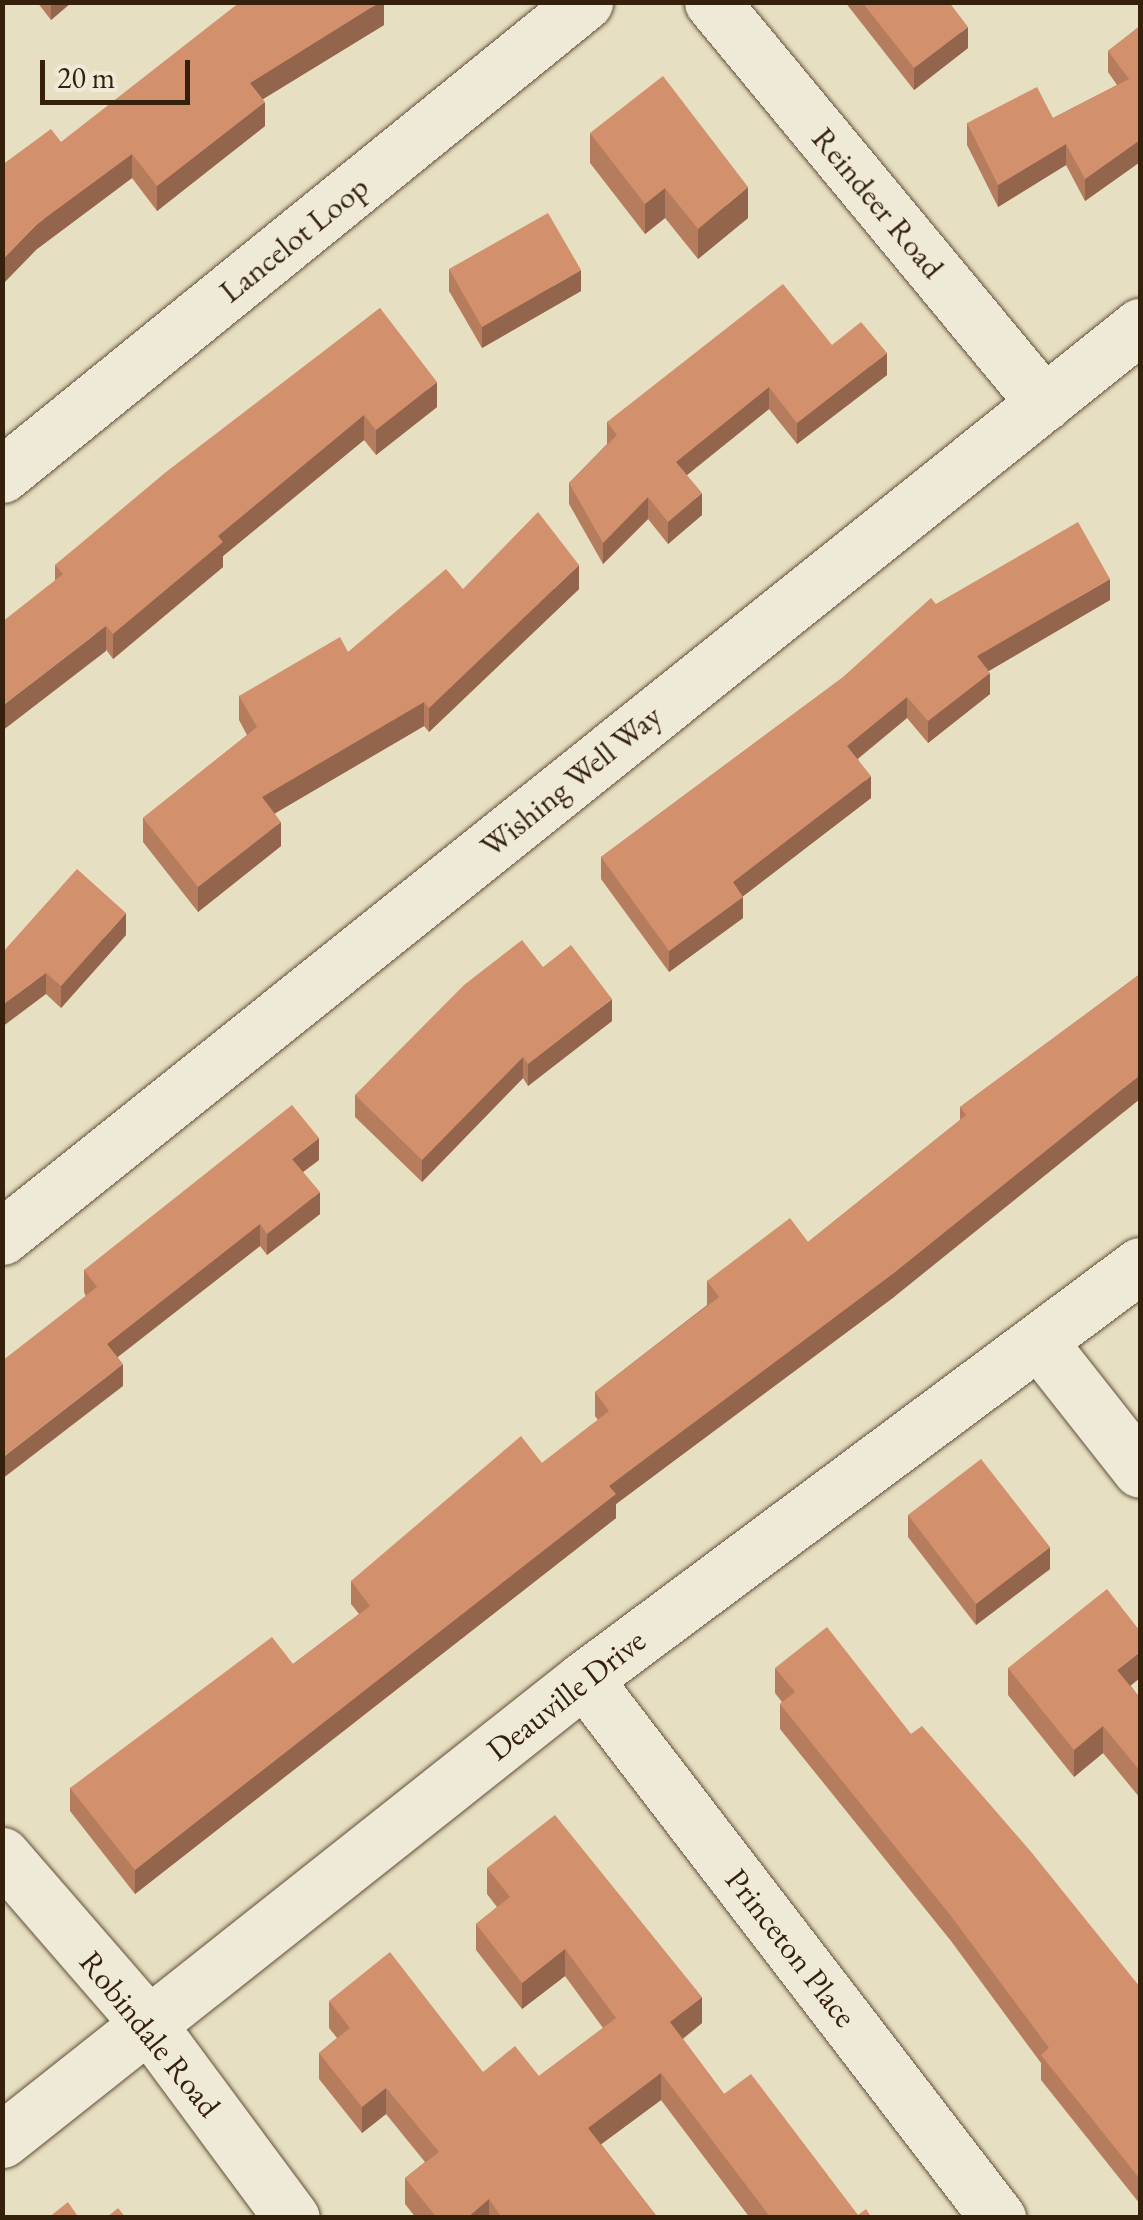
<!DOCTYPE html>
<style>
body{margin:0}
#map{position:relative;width:1143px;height:2220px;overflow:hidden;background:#e7dfc2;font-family:"EB Garamond",serif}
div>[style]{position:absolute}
.roads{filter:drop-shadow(0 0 2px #625039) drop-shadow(0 0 2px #625039)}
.minor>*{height:55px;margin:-27.5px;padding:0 27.5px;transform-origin:27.5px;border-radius:27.5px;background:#efead7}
.wall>*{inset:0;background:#b57c5d}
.shaded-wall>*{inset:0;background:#93654c}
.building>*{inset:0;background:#d2906c}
span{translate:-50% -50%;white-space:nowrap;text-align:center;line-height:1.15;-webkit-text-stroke:9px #efead7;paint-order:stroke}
.street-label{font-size:32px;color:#35200b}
.frame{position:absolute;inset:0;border:5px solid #35200b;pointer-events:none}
.scale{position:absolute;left:40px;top:60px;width:150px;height:45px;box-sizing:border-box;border:5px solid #35200b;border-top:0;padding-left:12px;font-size:30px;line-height:35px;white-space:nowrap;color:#35200b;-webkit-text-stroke:8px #efead7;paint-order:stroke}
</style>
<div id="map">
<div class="roads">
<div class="minor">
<i style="left:712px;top:2px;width:521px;rotate:50.38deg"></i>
<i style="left:2px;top:475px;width:751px;rotate:-39.05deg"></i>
<i style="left:2px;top:1237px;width:1458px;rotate:-38.68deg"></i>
<i style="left:1041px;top:1344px;width:160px;rotate:51.8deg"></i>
<i style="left:584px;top:1679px;width:680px;rotate:52.47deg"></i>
<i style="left:2px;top:1855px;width:225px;rotate:49.1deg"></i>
<i style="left:149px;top:2025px;width:240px;rotate:53.5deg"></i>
<i style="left:2px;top:2140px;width:742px;rotate:-38.38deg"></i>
<i style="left:584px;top:1679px;width:693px;rotate:-36.67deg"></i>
</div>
</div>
<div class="wall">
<i style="clip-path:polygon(37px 2px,72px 2px,51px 20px)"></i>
<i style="clip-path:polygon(384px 2px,384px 25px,263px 99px,265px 126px,157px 211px,132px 178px,37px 249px,61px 142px)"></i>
<i style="clip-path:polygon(845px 2px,949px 2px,968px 48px,914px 90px)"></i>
<i style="clip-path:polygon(1140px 26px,1140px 162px,1085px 201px,1066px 165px,998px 207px,967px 145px,967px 123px,1053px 118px,1117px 85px,1108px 72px,1108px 51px)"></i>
<i style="clip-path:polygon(590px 133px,748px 218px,698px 259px,665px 218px,645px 234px,590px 163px)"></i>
<i style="clip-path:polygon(449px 269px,581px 291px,482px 348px,449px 291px)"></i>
<i style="clip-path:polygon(380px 308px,437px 407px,376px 455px,364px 440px,223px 556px,223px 567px,113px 659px,55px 580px,55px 565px)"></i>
<i style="clip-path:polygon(832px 345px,887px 375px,797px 444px,769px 409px,686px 475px,702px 515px,668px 544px,648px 519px,603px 564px,569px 504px,569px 483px,607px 444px,607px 422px)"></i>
<i style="clip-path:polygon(1140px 439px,1140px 471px,1138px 468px,1138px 441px)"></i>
<i style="clip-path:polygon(463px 589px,579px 589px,429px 732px,424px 726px,275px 813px,281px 846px,198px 912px,143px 842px,143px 818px,247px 735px,239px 720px,239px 696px,348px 652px)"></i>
<i style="clip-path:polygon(1110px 600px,988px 671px,990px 694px,928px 743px,907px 718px,858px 759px,871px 798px,743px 896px,743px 918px,669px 972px,601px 879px,601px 857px,842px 678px,936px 604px)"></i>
<i style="clip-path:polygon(126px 935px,61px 1008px,2px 953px)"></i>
<i style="clip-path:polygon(543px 967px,612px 1021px,528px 1086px,523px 1078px,422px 1182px,355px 1117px,355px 1095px)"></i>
<i style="clip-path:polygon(1140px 974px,894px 1297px,616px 1504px,616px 1518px,135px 1894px,70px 1811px,70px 1788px,293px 1664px,359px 1614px,351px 1604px,351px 1581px,542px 1463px,598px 1420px,595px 1416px,595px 1392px,707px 1305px,707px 1281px,808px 1242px,960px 1120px,960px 1107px)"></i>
<i style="clip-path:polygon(319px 1160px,303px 1172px,320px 1214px,267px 1255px,260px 1246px,118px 1357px,123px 1386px,84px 1292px,84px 1270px)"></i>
<i style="clip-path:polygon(908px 1515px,1050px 1569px,976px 1625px,908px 1537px)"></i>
<i style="clip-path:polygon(775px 1668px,911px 1734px,1140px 1987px,1140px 2204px,1041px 2080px,1041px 2063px,951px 1941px,780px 1729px,780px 1704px,782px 1702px,775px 1693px)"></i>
<i style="clip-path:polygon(1008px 1668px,1131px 1686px,1140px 1698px,1140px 1798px,1103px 1753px,1074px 1777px,1008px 1695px)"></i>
<i style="clip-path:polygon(487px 1868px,702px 2023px,683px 2039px,724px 2094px,858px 2215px,872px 2218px,750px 2218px,661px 2100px,601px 2144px,658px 2218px,416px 2218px,405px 2204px,405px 2178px,425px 2162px,386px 2114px,362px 2133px,319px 2079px,319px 2053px,337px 2038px,329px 2028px,329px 2001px,483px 2072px,539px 2076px,603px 2028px,565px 1976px,522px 2009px,476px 1950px,476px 1924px,497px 1907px,487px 1894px)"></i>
</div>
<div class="shaded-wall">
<i style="clip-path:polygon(51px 2px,72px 2px,51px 20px)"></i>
<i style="clip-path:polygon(380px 2px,384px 2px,384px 25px,250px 107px,250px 83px)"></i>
<i style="clip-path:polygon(968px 27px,968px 48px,914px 90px,914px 68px)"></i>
<i style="clip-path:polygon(265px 102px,265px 126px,157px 211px,157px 186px)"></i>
<i style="clip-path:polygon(1140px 140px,1140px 162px,1085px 201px,1085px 179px)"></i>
<i style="clip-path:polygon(1066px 144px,1066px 165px,998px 207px,998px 185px)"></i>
<i style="clip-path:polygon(132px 154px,132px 178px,37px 249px,2px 285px,2px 260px,37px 224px)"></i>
<i style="clip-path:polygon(748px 187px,748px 218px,698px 259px,698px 229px)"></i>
<i style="clip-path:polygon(665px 188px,665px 218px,645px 234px,645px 204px)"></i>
<i style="clip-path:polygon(581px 270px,581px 291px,482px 348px,482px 327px)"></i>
<i style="clip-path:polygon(887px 353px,887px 375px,797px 444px,797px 423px)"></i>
<i style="clip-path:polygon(437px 382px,437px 407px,376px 455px,376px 430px)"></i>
<i style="clip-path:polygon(769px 387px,769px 409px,676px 484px,676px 462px)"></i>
<i style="clip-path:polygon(364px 415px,364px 440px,223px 556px,223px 567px,113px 659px,113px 634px,218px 536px)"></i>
<i style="clip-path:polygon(702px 493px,702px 515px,668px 544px,668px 522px)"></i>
<i style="clip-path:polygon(648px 497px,648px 519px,603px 564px,603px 543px)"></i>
<i style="clip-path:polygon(579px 565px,579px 589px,429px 732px,429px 708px)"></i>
<i style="clip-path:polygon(1110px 579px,1110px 600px,977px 678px,977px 656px)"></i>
<i style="clip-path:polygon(106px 626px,106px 651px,2px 731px,2px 706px)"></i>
<i style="clip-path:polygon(990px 673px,990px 694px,928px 743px,928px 721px)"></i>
<i style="clip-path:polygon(907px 697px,907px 718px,847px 767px,847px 746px)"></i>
<i style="clip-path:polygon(424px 702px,424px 726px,262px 821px,262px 797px)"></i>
<i style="clip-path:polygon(871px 776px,871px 798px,733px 904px,733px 882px)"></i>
<i style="clip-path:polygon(281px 822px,281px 846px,198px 912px,198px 887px)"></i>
<i style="clip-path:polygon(743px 897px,743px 918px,669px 972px,669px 951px)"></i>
<i style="clip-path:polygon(126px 913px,126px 935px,61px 1008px,61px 986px)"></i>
<i style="clip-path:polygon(46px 973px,46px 994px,2px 1027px,2px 1005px)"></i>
<i style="clip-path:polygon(612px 999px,612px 1021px,528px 1086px,528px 1064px)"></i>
<i style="clip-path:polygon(523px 1057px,523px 1078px,422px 1182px,422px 1160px)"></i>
<i style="clip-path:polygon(1140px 1075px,1140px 1099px,894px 1297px,616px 1504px,616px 1518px,135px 1894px,135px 1870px,609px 1486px)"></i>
<i style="clip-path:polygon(319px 1138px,319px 1160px,292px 1180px,292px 1159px)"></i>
<i style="clip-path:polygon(320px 1192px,320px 1214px,267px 1255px,267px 1234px)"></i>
<i style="clip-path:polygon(260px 1224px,260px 1246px,107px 1365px,107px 1344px)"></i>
<i style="clip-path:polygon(123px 1364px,123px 1386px,2px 1479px,2px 1458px)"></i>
<i style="clip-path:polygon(1050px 1547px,1050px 1569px,976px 1625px,976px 1604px)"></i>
<i style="clip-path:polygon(1140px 1652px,1140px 1678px,1117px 1697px,1117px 1670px)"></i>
<i style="clip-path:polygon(1103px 1726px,1103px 1753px,1074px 1777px,1074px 1750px)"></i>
<i style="clip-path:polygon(565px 1949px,565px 1976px,522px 2009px,522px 1983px)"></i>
<i style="clip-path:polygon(702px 1997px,702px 2023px,670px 2048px,670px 2022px)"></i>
<i style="clip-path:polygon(661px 2073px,661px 2100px,588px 2154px,588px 2128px)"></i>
<i style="clip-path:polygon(386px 2088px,386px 2114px,362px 2133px,362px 2107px)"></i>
<i style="clip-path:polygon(489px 2199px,489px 2218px,467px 2218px)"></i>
</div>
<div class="building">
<i style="clip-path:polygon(240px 2px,380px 2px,250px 83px,265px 102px,157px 186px,132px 154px,37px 224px,2px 260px,2px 165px,51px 129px,61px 142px)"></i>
<i style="clip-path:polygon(862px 2px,949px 2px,968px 27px,914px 68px)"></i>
<i style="clip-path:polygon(1140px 26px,1140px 140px,1085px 179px,1066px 144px,998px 185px,967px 123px,1037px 87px,1053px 118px,1129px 79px,1108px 51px)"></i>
<i style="clip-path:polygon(663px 76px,748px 187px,698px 229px,665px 188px,645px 204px,590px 133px)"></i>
<i style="clip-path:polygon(548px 213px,581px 270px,482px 327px,449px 269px)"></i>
<i style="clip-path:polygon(783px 284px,832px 345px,861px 322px,887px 353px,797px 423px,769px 387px,676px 462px,702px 493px,668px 522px,648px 497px,603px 543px,569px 483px,617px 435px,607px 422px)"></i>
<i style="clip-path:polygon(380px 308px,437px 382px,376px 430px,364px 415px,218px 536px,223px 542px,113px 634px,106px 626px,2px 706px,2px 622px,63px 574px,55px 565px,166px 472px)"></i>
<i style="clip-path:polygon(538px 512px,579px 565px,429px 708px,424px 702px,262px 797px,281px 822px,198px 887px,143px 818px,257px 727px,239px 696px,340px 637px,348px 652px,446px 569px,463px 589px)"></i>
<i style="clip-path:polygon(1078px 522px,1110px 579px,977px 656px,990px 673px,928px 721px,907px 697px,847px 746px,871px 776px,733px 882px,743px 897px,669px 951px,601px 857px,842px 678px,931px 598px,936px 604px)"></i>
<i style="clip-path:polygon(77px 869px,126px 913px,61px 986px,46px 973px,2px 1005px,2px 953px)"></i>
<i style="clip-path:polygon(522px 940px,543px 967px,571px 945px,612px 999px,528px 1064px,523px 1057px,422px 1160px,355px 1095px,464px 985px)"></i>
<i style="clip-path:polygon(1140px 974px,1140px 1075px,894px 1273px,609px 1486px,616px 1494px,135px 1870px,70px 1788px,272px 1637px,293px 1664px,370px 1606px,351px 1581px,521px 1436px,542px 1463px,609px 1411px,595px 1392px,719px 1297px,707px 1281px,790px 1218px,808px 1242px,966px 1115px,960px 1107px)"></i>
<i style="clip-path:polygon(292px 1105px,319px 1138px,292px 1159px,320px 1192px,267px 1234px,260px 1224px,107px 1344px,123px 1364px,2px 1458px,2px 1361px,97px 1287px,84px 1270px)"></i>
<i style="clip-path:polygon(981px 1459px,1050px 1547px,976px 1604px,908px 1515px)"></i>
<i style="clip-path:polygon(1107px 1589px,1140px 1631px,1140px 1652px,1117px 1670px,1140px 1698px,1140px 1771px,1103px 1726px,1074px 1750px,1008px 1668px)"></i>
<i style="clip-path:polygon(827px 1627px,911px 1734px,922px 1726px,1032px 1853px,1140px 1987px,1140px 2179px,1041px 2055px,1049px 2048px,951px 1916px,780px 1704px,795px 1692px,775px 1668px)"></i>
<i style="clip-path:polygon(555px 1815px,702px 1997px,670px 2022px,724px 2094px,751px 2074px,858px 2215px,866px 2209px,872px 2218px,771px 2218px,661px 2073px,588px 2128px,658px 2218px,502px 2218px,489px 2199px,467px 2218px,437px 2218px,405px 2178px,439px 2152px,386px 2088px,362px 2107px,319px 2053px,350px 2028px,329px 2001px,390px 1952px,483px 2072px,515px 2046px,539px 2076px,616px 2018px,565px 1949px,522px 1983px,476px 1924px,510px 1897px,487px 1868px)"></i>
<i style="clip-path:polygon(68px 2202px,79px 2218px,48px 2218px)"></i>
<i style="clip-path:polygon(118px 2208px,126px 2218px,106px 2218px)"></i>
</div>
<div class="street-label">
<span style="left:878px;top:203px;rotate:50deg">Reindeer Road</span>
<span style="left:294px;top:239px;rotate:-39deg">Lancelot Loop</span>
<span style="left:571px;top:781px;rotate:-39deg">Wishing Well Way</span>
<span style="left:566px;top:1695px;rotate:-38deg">Deauville Drive</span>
<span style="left:791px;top:1948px;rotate:52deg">Princeton Place</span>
<span style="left:150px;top:2034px;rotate:51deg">Robindale Road</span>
</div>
<div class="frame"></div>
<div class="scale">20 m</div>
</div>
